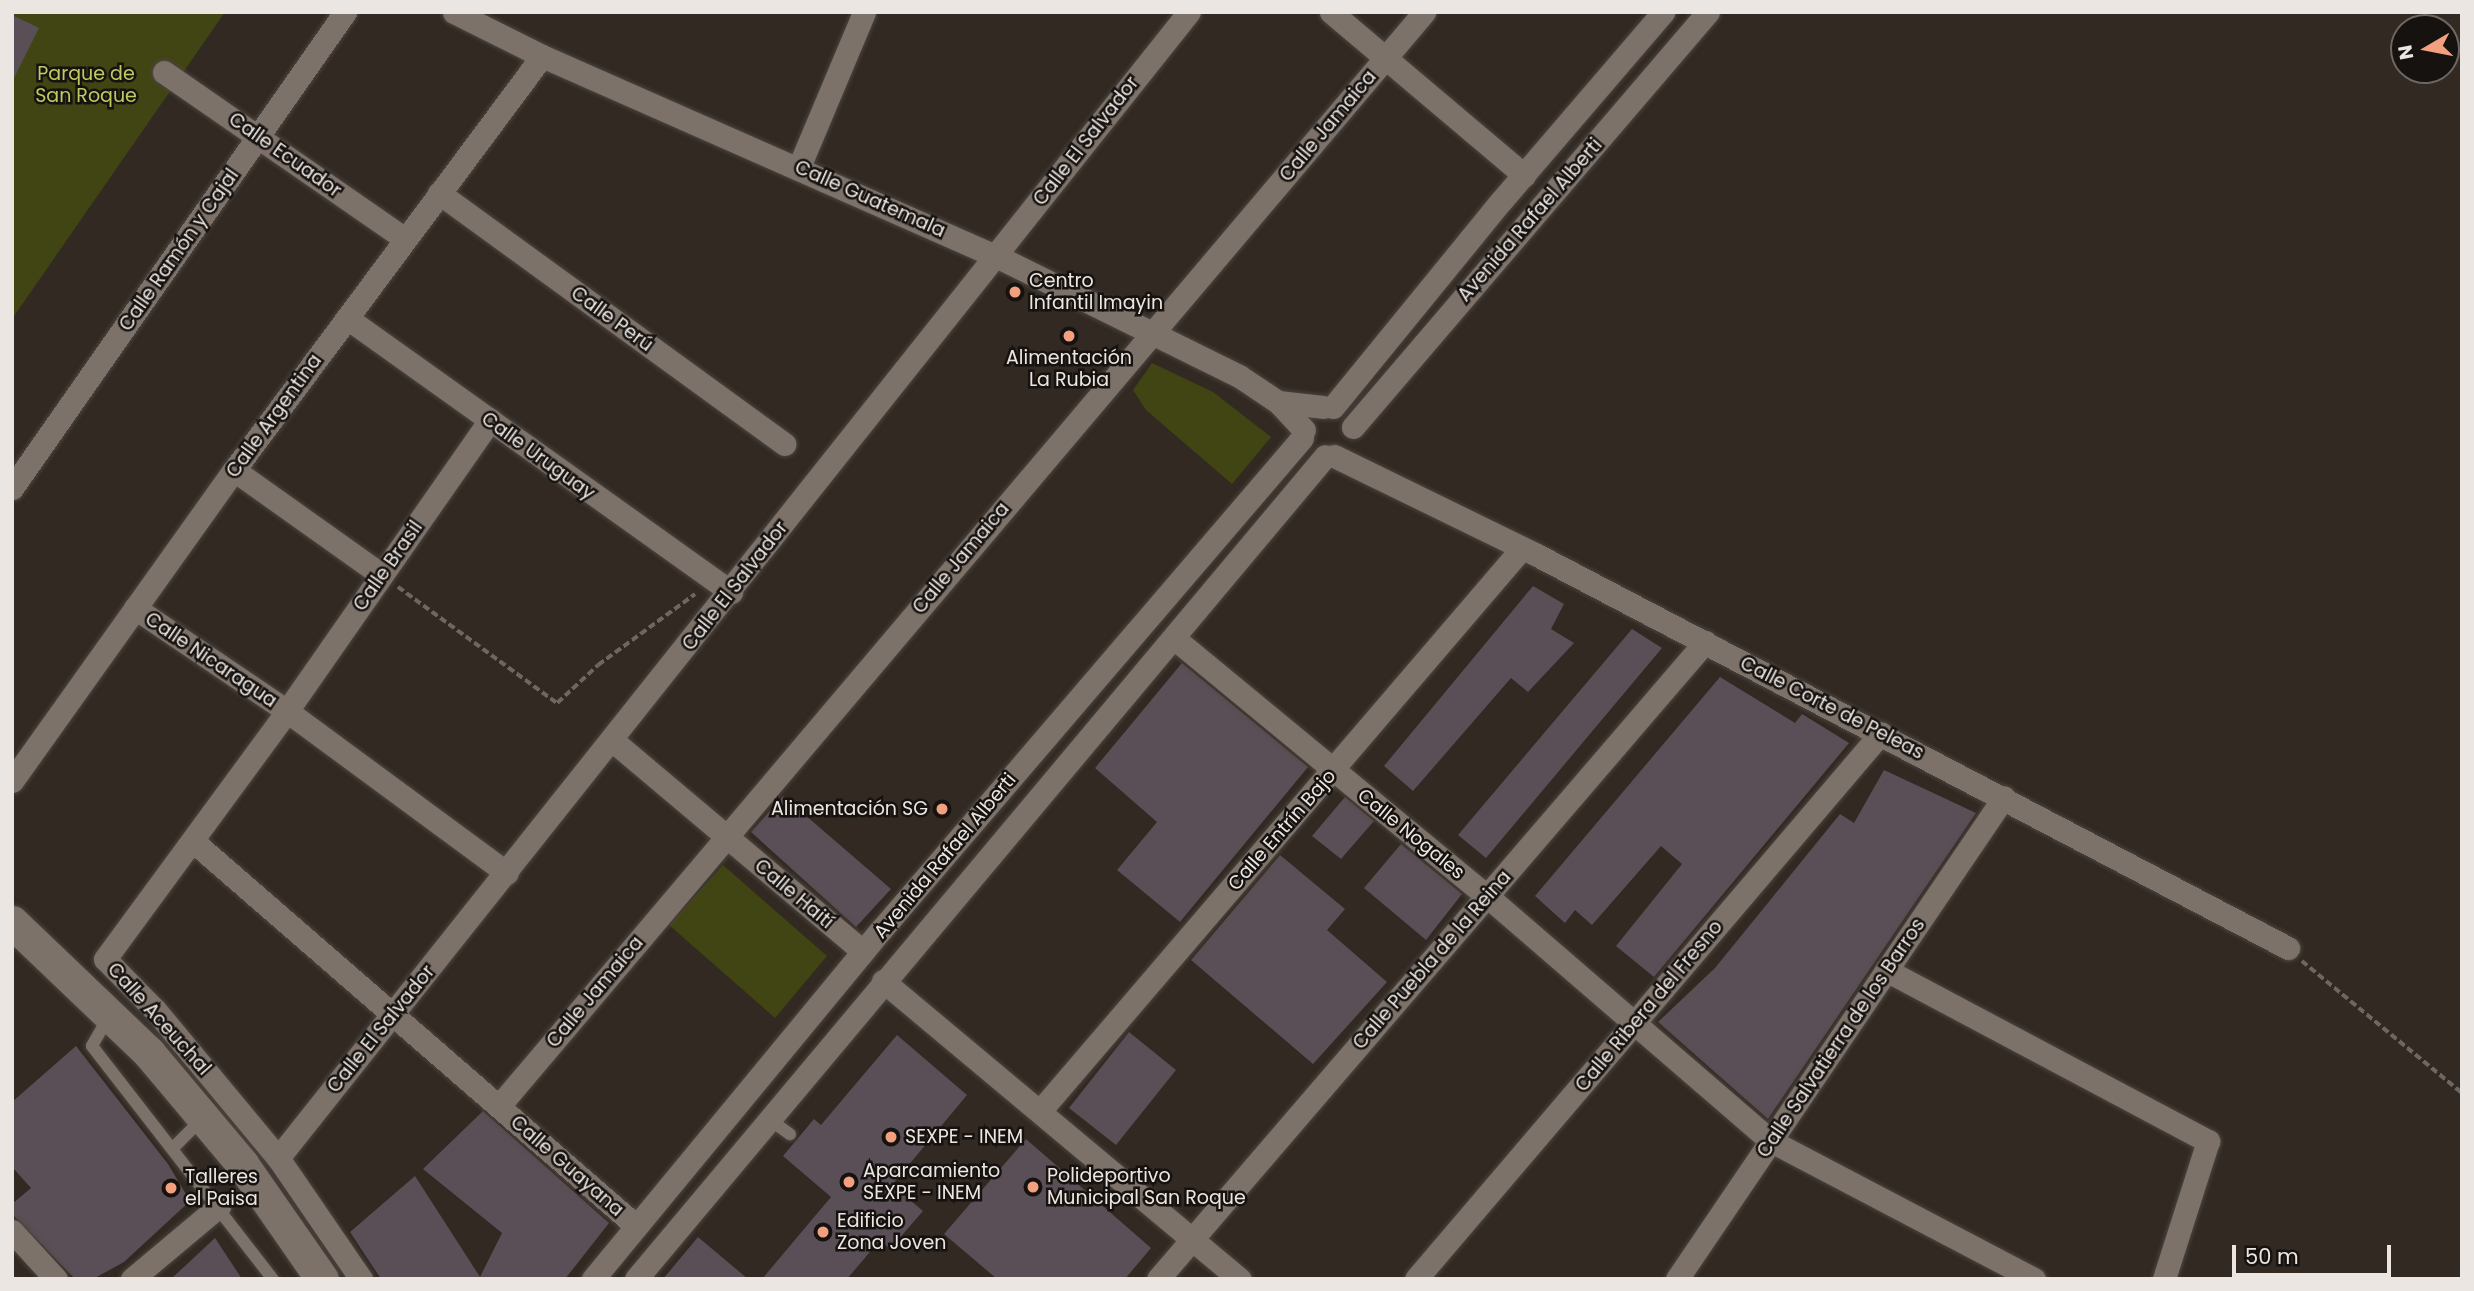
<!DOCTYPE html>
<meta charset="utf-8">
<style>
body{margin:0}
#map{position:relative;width:2474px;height:1291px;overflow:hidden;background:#312922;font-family:Poppins,sans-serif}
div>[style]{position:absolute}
.green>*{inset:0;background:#414513}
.building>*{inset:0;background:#5a4f56}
.path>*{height:3.5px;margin-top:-1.75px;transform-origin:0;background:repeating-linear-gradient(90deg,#6e6761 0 7px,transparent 0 10.5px)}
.roads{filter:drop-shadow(0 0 2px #4c443f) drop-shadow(0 0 2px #4c443f)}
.lane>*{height:12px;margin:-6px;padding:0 6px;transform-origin:6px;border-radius:6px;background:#7c726a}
.street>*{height:23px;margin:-11.5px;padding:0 11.5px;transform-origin:11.5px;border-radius:11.5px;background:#7c726a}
.secondary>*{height:33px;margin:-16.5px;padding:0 16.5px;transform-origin:16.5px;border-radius:16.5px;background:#7c726a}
.dots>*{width:19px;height:19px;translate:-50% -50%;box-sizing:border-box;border:4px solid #16120f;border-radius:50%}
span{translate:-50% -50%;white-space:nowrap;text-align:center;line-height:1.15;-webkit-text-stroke:5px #16120f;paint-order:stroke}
.park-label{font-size:19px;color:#c1c961}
.street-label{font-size:19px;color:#ece6e2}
.poi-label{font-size:19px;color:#ece6e2}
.left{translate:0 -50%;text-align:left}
.right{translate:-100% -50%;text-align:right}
.frame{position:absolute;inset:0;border:14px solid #ece6e2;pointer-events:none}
.north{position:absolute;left:2390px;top:14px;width:70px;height:70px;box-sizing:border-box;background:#16120f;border:2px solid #6c6763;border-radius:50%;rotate:260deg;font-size:19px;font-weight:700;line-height:28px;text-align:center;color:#ece6e2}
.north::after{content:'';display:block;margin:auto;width:24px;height:32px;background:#f3a081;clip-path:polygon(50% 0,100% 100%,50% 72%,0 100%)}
.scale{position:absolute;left:2232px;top:1245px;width:159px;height:32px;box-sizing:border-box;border:4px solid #ece6e2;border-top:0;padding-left:9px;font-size:21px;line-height:24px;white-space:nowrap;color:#ece6e2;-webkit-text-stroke:5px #16120f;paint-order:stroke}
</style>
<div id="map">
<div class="green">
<i style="clip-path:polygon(12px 12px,225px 12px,12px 319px)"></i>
<i style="clip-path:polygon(1152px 363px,1213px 392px,1271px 437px,1232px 484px,1146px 410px,1133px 390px)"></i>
<i style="clip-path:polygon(723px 865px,827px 956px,775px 1018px,669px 925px)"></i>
</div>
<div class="building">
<i style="clip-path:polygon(12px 15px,39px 28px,12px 82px)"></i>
<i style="clip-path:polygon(1533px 586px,1564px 604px,1551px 629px,1574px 643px,1528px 692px,1511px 678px,1413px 791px,1384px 766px)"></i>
<i style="clip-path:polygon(1632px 629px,1662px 648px,1486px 858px,1458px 835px)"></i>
<i style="clip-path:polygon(1182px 663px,1308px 767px,1180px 922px,1117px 870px,1157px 822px,1095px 768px)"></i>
<i style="clip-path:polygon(1720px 677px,1795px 723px,1802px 714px,1849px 743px,1654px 977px,1616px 946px,1682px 864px,1661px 846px,1592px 925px,1575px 910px,1565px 923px,1535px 896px)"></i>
<i style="clip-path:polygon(1884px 770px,1976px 813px,1768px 1119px,1658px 1022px,1715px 968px,1840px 814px,1854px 823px)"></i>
<i style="clip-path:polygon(783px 796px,891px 889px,856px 927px,751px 832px)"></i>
<i style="clip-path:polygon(1345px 797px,1374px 821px,1341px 859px,1312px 836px)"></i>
<i style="clip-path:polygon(1401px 844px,1462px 894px,1426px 940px,1364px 888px)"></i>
<i style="clip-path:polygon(1280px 855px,1345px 909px,1327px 930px,1387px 982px,1313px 1064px,1191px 960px)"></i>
<i style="clip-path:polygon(1129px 1032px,1176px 1070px,1116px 1145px,1069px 1108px)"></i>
<i style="clip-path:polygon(897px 1035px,967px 1095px,892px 1185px,923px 1211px,890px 1249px,880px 1240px,847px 1279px,762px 1279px,831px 1197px,783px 1156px,814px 1119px,821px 1125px)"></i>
<i style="clip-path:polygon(76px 1046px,168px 1164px,190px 1201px,124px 1262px,93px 1279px,75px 1279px,12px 1214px,12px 1204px,31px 1188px,12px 1167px,12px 1102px)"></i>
<i style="clip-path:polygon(483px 1111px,609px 1223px,565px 1279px,381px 1279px,350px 1232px,415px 1176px,480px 1277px,502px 1233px,423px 1169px)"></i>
<i style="clip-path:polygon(1026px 1139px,1151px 1248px,1125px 1279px,997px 1279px,944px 1234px)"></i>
<i style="clip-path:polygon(698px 1237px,748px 1279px,663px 1279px)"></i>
<i style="clip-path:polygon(215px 1238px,242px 1279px,171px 1279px)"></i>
</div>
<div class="path">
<i style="left:398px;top:587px;width:197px;rotate:36.1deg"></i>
<i style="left:557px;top:703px;width:56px;rotate:-42.8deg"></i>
<i style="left:598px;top:665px;width:120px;rotate:-36.2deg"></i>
<i style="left:2302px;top:961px;width:207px;rotate:39.5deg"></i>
</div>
<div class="roads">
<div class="lane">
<i style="left:108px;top:1018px;width:32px;rotate:120deg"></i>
<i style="left:92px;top:1046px;width:295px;rotate:52.2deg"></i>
<i style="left:769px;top:1119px;width:26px;rotate:36deg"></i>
<i style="left:173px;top:1148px;width:42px;rotate:-45deg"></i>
</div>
<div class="street">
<i style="left:454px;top:12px;width:98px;rotate:26.6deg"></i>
<i style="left:542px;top:56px;width:496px;rotate:23.8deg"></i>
<i style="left:996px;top:256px;width:271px;rotate:26.3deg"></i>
<i style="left:1239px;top:376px;width:47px;rotate:33.7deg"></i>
<i style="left:1278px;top:402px;width:38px;rotate:47deg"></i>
<i style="left:1331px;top:12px;width:253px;rotate:40.2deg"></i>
<i style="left:164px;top:72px;width:293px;rotate:34.7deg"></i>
<i style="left:799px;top:167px;width:168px;rotate:-67.2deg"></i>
<i style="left:439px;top:193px;width:427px;rotate:36deg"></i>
<i style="left:347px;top:318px;width:472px;rotate:35.5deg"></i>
<i style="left:1278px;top:402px;width:45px;rotate:6.3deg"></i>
<i style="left:1333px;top:407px;width:267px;rotate:-50.8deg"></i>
<i style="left:1502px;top:200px;width:248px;rotate:-49.4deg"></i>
<i style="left:1353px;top:427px;width:546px;rotate:-49.46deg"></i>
<i style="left:1334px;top:456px;width:224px;rotate:26deg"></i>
<i style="left:1535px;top:554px;width:850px;rotate:27.62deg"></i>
<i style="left:234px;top:470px;width:181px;rotate:35.4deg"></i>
<i style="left:12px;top:488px;width:581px;rotate:-55.02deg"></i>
<i style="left:135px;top:608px;width:184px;rotate:34.1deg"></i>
<i style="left:287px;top:711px;width:273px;rotate:36.4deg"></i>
<i style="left:1175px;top:639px;width:404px;rotate:39.5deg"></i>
<i style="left:1487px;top:896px;width:375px;rotate:40.8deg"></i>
<i style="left:1771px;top:1141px;width:297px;rotate:27.7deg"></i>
<i style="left:612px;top:740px;width:328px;rotate:40.1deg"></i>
<i style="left:12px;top:781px;width:382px;rotate:-54.5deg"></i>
<i style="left:234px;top:470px;width:516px;rotate:-53.35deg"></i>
<i style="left:194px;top:842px;width:584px;rotate:40.97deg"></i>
<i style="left:1886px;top:970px;width:365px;rotate:28deg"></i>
<i style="left:2208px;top:1141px;width:145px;rotate:107.7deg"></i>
<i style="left:883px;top:981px;width:465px;rotate:39.9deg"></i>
<i style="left:499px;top:1106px;width:1433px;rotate:-49.78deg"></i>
<i style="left:1040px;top:1111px;width:741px;rotate:-49.43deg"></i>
<i style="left:278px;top:1158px;width:1464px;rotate:-51.52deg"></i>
<i style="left:12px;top:1231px;width:65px;rotate:47.5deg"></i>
<i style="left:132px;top:1279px;width:114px;rotate:-40deg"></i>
<i style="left:361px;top:1279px;width:147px;rotate:-124.4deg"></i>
<i style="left:278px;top:1158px;width:192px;rotate:-129.7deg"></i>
<i style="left:155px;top:1010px;width:71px;rotate:-134.4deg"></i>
<i style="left:105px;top:959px;width:308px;rotate:-53.7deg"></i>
<i style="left:287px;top:711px;width:355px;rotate:-55.1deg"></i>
<i style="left:593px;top:1279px;width:451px;rotate:-50.5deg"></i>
<i style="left:880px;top:931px;width:649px;rotate:-49.44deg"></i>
<i style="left:636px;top:1279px;width:1073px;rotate:-50.06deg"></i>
<i style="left:1158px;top:1279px;width:840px;rotate:-49.35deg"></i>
<i style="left:1416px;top:1279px;width:717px;rotate:-49.58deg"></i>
<i style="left:1677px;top:1279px;width:582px;rotate:-55.85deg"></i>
</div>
<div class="secondary">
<i style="left:12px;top:922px;width:190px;rotate:43.7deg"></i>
<i style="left:149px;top:1053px;width:145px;rotate:50deg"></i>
<i style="left:242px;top:1164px;width:140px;rotate:55.2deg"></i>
</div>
</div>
<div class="dots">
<i style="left:1015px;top:292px;background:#f3a081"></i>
<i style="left:1069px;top:336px;background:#f3a081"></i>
<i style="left:942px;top:809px;background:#f3a081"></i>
<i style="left:891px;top:1137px;background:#f3a081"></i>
<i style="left:849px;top:1182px;background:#f3a081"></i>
<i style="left:1033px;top:1187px;background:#f3a081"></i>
<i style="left:171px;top:1188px;background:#f3a081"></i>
<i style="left:823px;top:1232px;background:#f3a081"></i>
</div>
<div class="park-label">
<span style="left:86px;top:85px">Parque de<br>San Roque</span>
</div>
<div class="street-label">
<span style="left:1328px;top:126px;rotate:-50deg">Calle Jamaica</span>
<span style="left:1086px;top:141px;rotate:-52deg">Calle El Salvador</span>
<span style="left:285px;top:155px;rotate:35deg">Calle Ecuador</span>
<span style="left:870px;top:199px;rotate:24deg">Calle Guatemala</span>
<span style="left:1530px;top:220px;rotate:-49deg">Avenida Rafael Alberti</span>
<span style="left:179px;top:250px;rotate:-55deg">Calle Ramón y Cajal</span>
<span style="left:612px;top:319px;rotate:36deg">Calle Perú</span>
<span style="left:274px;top:416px;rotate:-54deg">Calle Argentina</span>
<span style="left:538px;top:456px;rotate:36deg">Calle Uruguay</span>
<span style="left:961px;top:558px;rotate:-50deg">Calle Jamaica</span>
<span style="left:388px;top:566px;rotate:-55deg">Calle Brasil</span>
<span style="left:735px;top:586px;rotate:-52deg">Calle El Salvador</span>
<span style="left:211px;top:660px;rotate:34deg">Calle Nicaragua</span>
<span style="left:1832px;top:708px;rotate:27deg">Calle Corte de Peleas</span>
<span style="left:1282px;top:830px;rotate:-49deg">Calle Entrín Bajo</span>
<span style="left:1411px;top:834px;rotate:39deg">Calle Nogales</span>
<span style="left:945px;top:856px;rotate:-50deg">Avenida Rafael Alberti</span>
<span style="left:794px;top:894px;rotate:40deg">Calle Haití</span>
<span style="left:1432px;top:960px;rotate:-49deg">Calle Puebla de la Reina</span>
<span style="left:595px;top:992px;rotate:-50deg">Calle Jamaica</span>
<span style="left:1649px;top:1006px;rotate:-50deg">Calle Ribera del Fresno</span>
<span style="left:159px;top:1019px;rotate:48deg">Calle Aceuchal</span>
<span style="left:381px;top:1029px;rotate:-51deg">Calle El Salvador</span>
<span style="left:1841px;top:1038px;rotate:-56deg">Calle Salvatierra de los Barros</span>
<span style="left:567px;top:1166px;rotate:41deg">Calle Guayana</span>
</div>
<div class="poi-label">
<span class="left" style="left:1029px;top:292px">Centro<br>Infantil Imayin</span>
<span style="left:1069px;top:369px">Alimentación<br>La Rubia</span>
<span class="right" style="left:928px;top:809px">Alimentación SG</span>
<span class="left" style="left:905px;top:1137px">SEXPE - INEM</span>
<span class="left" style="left:863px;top:1182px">Aparcamiento<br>SEXPE - INEM</span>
<span class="left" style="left:1047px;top:1187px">Polideportivo<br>Municipal San Roque</span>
<span class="left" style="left:185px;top:1188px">Talleres<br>el Paisa</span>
<span class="left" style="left:837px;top:1232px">Edificio<br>Zona Joven</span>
</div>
<div class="frame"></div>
<div class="north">N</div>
<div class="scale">50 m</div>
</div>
